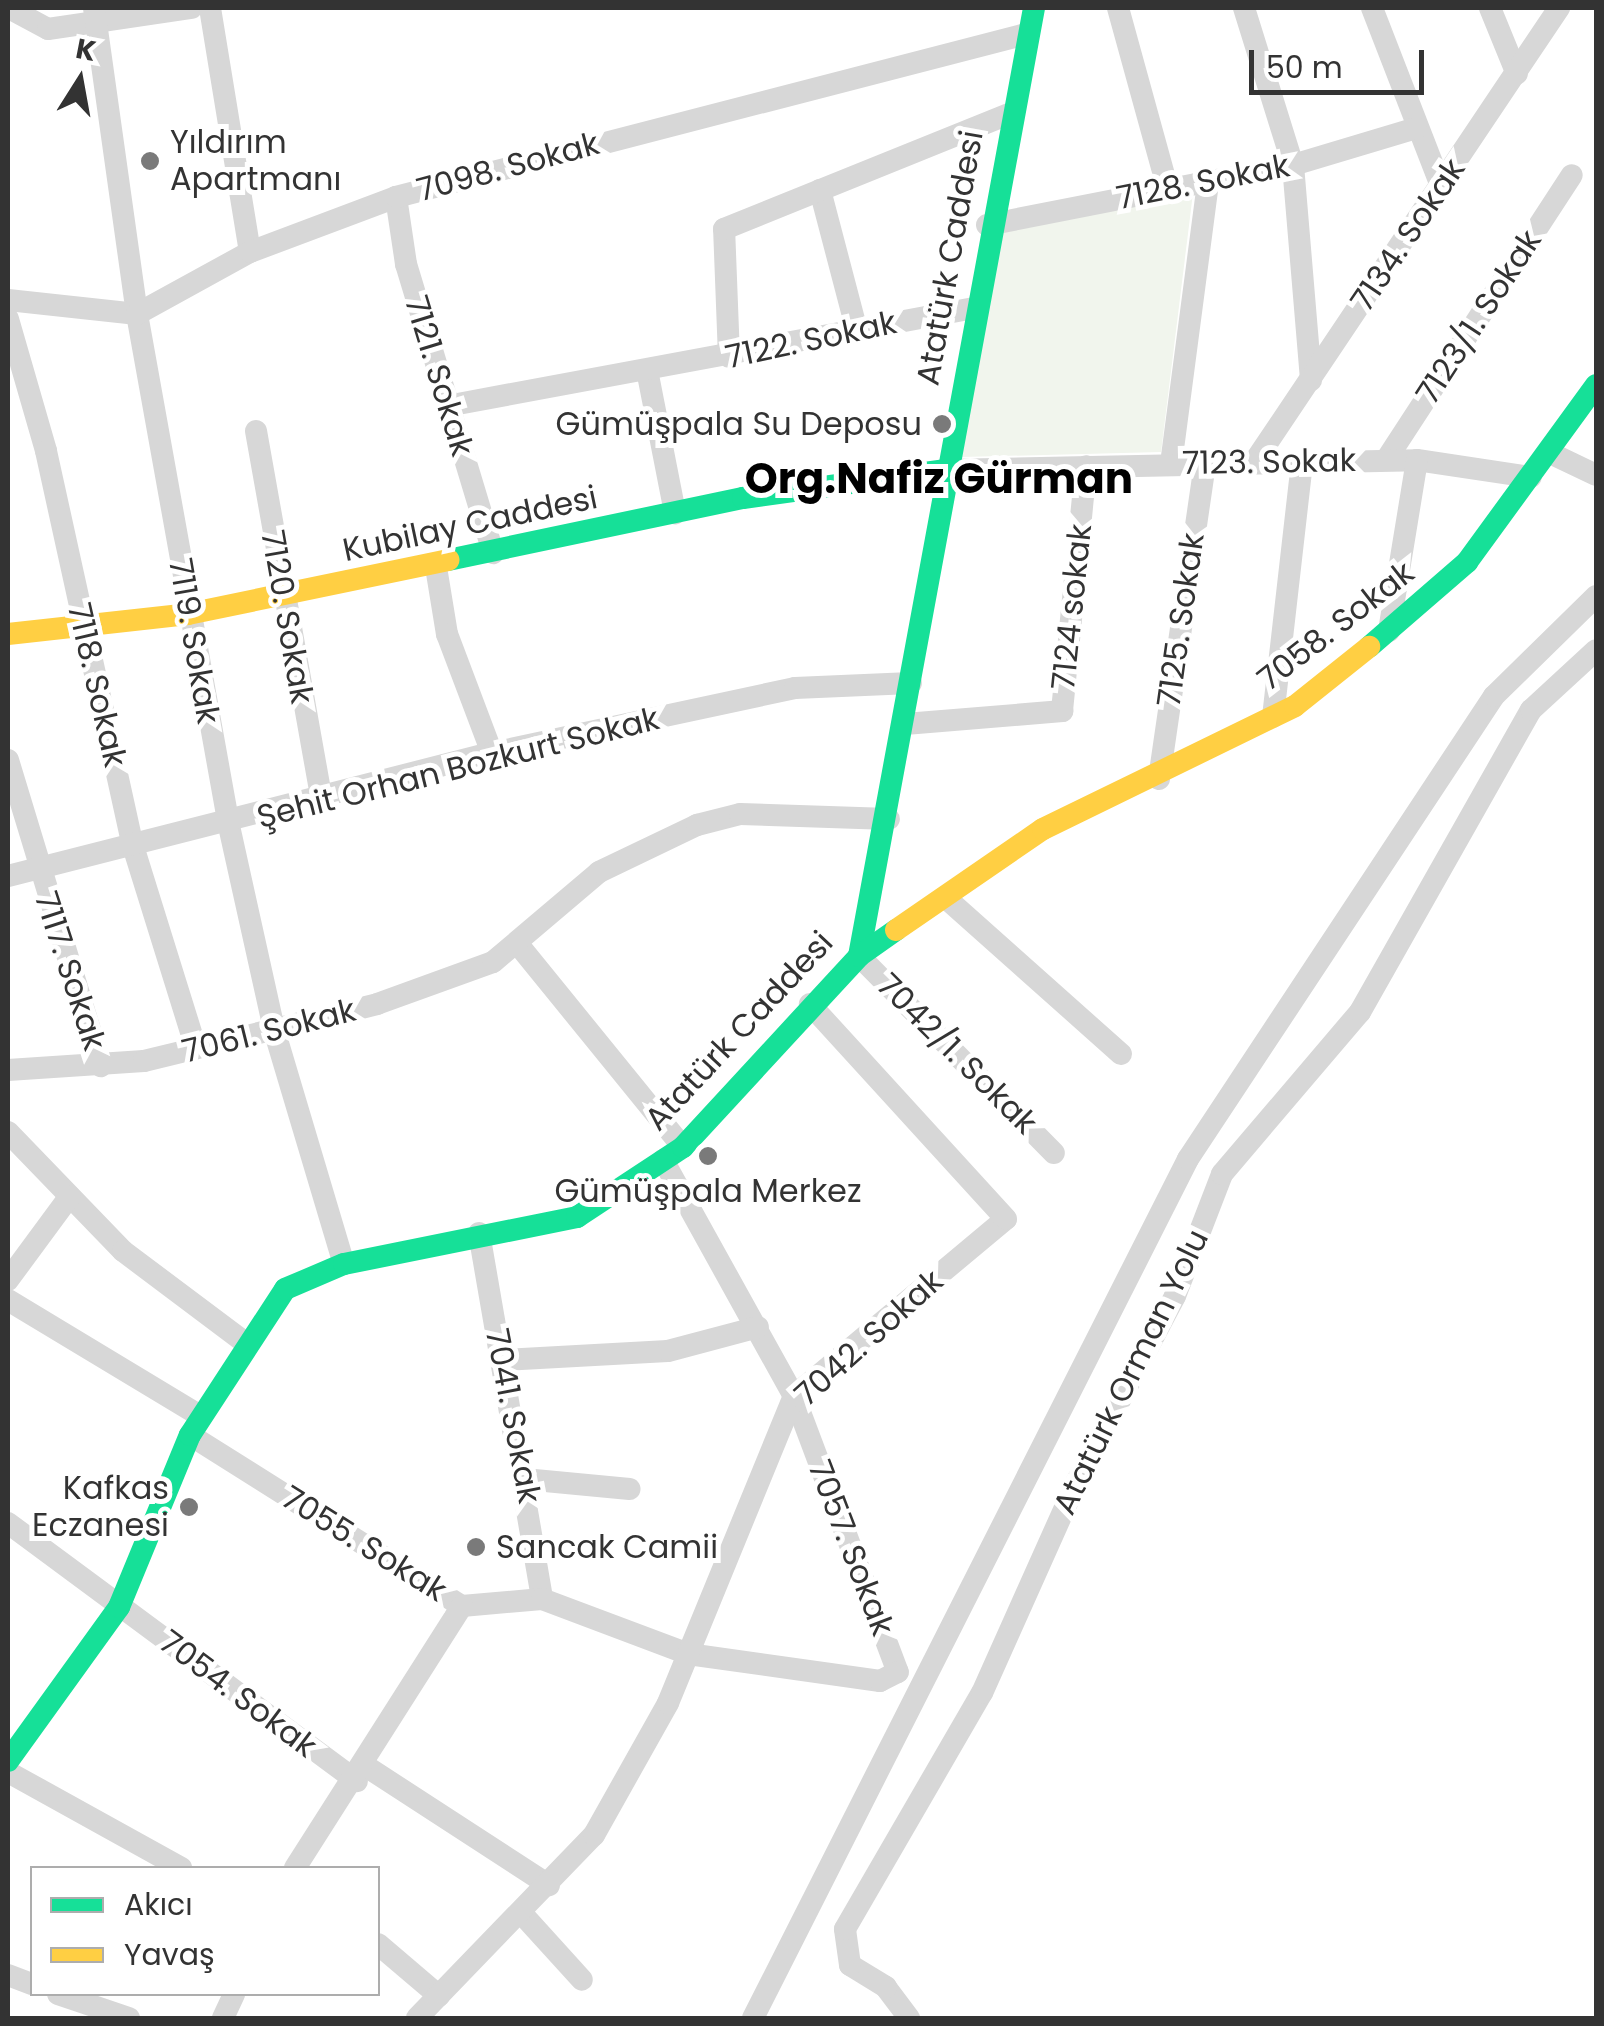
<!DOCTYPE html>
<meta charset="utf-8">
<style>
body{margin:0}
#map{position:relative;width:1604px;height:2026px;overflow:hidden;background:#fff;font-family:Poppins,sans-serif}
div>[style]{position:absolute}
.green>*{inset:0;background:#f1f5ed}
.street>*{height:22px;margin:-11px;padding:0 11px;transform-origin:11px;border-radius:11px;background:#d7d7d7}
.fast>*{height:22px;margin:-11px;padding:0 11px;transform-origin:11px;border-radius:11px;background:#16e098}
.slow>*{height:22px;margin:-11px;padding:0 11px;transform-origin:11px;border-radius:11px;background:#ffcf43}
.dots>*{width:28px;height:28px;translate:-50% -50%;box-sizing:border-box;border:5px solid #fff;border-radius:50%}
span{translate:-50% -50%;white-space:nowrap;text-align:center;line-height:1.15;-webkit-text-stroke:10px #fff;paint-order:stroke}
.poi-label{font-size:32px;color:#333}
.left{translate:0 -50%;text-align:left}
.right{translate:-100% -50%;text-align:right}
.street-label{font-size:32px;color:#333}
.district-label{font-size:42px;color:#000;font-weight:700}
.frame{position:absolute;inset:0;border:10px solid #333;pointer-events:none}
.legend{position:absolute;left:30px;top:1866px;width:350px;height:130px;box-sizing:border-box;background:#fff;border:2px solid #adadad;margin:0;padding:12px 18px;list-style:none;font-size:30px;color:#333}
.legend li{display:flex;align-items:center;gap:20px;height:50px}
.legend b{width:50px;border:2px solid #adadad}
.north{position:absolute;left:30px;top:30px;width:100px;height:100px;-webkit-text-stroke:8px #fff;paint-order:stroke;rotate:11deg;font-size:28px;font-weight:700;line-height:40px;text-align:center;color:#333}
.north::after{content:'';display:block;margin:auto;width:35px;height:45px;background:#333;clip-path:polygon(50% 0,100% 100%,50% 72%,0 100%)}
.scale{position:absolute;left:1249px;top:50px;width:175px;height:45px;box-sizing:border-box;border:5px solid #333;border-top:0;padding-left:12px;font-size:30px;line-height:35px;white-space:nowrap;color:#333;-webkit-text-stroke:8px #fff;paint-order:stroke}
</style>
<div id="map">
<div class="green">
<i style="clip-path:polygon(1193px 193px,1161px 452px,962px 457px,1000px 229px)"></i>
</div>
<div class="street">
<i style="left:9px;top:8px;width:44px;rotate:28.3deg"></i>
<i style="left:48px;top:29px;width:145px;rotate:-8.4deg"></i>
<i style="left:94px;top:8px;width:309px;rotate:82deg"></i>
<i style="left:137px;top:314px;width:520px;rotate:79.81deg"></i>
<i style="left:229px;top:826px;width:212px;rotate:77.5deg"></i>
<i style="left:275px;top:1033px;width:241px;rotate:73.4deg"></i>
<i style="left:210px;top:8px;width:247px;rotate:80.7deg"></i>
<i style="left:1118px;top:8px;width:189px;rotate:74.6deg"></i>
<i style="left:1244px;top:8px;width:164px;rotate:72.7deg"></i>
<i style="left:1293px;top:165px;width:216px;rotate:85.2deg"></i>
<i style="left:1372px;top:8px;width:191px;rotate:68.8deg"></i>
<i style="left:1490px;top:8px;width:71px;rotate:67.8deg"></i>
<i style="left:820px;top:190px;width:142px;rotate:75.3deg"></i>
<i style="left:396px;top:197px;width:68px;rotate:81.5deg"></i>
<i style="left:406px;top:264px;width:302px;rotate:73.2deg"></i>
<i style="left:987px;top:225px;width:312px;rotate:-11.1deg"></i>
<i style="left:1293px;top:165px;width:128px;rotate:-16.7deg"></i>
<i style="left:8px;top:300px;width:130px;rotate:6.2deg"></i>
<i style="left:137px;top:314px;width:129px;rotate:-28.8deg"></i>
<i style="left:250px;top:252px;width:156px;rotate:-20.6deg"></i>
<i style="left:396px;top:197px;width:647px;rotate:-14.51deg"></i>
<i style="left:8px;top:319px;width:137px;rotate:73.9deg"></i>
<i style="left:46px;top:451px;width:404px;rotate:77.6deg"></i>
<i style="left:133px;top:846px;width:212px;rotate:72.7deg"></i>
<i style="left:729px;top:357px;width:128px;rotate:-92.2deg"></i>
<i style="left:724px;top:229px;width:306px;rotate:-22deg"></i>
<i style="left:648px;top:375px;width:141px;rotate:78.9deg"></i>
<i style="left:447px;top:406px;width:536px;rotate:-10.53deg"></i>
<i style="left:256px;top:431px;width:378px;rotate:79.9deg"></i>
<i style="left:1548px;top:452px;width:53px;rotate:25.6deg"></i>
<i style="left:1386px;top:460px;width:340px;rotate:-56.9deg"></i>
<i style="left:1255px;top:461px;width:546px;rotate:-56.14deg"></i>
<i style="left:1171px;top:464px;width:282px;rotate:-82.5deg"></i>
<i style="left:946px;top:470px;width:471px;rotate:-1.2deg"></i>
<i style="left:1417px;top:460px;width:115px;rotate:8.5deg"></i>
<i style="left:436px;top:567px;width:68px;rotate:80.7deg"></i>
<i style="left:447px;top:634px;width:127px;rotate:69.3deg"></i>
<i style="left:1389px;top:631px;width:173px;rotate:-80.7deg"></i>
<i style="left:1273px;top:717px;width:256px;rotate:-83.5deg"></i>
<i style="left:905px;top:724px;width:158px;rotate:-4.7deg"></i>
<i style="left:1062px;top:711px;width:246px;rotate:-84.4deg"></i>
<i style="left:8px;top:760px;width:320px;rotate:73.1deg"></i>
<i style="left:1159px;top:779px;width:320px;rotate:-81.7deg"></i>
<i style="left:8px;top:876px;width:499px;rotate:-14.3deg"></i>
<i style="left:492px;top:753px;width:310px;rotate:-12.1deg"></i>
<i style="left:795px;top:688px;width:116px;rotate:-2.5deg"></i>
<i style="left:947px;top:899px;width:233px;rotate:41.7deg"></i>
<i style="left:517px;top:943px;width:263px;rotate:50.9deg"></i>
<i style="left:859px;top:956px;width:277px;rotate:45.3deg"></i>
<i style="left:8px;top:1070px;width:136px;rotate:-3.8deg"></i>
<i style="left:144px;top:1061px;width:240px;rotate:-13.7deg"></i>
<i style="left:377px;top:1004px;width:123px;rotate:-19.9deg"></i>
<i style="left:493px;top:962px;width:139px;rotate:-40.3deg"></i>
<i style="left:599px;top:872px;width:109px;rotate:-25.6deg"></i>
<i style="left:697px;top:825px;width:44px;rotate:-14.3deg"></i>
<i style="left:740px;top:814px;width:149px;rotate:1.9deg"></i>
<i style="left:8px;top:1132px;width:165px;rotate:46deg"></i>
<i style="left:123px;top:1251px;width:156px;rotate:36.9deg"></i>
<i style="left:663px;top:1160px;width:270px;rotate:61deg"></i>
<i style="left:794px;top:1396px;width:295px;rotate:69.4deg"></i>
<i style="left:479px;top:1233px;width:371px;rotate:80.2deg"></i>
<i style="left:8px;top:1280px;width:104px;rotate:-53.6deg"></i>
<i style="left:8px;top:1300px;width:224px;rotate:31.1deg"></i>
<i style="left:502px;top:1360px;width:166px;rotate:-3.1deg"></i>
<i style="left:668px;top:1351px;width:93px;rotate:-14.9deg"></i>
<i style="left:190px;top:1435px;width:321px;rotate:32.2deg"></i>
<i style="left:462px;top:1606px;width:80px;rotate:-5deg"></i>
<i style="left:542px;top:1599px;width:156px;rotate:20.6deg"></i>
<i style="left:688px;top:1654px;width:194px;rotate:8deg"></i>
<i style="left:880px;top:1681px;width:20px;rotate:-27deg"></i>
<i style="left:524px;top:1479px;width:106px;rotate:5.4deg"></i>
<i style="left:8px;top:1523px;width:434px;rotate:36.5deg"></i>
<i style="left:367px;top:1767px;width:217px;rotate:33deg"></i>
<i style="left:8px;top:1772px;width:198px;rotate:29deg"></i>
<i style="left:295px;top:1868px;width:311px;rotate:-57.5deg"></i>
<i style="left:524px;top:1916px;width:86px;rotate:47.8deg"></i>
<i style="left:378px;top:1944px;width:80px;rotate:40.4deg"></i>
<i style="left:8px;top:1975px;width:26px;rotate:21deg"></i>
<i style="left:58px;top:1994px;width:75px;rotate:18.7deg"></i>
<i style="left:223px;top:2018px;width:26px;rotate:-65deg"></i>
<i style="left:417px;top:2018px;width:255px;rotate:-46deg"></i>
<i style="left:594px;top:1835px;width:151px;rotate:-60.7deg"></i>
<i style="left:668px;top:1703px;width:332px;rotate:-67.7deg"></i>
<i style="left:794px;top:1396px;width:276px;rotate:-39.9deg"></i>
<i style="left:1006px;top:1219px;width:291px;rotate:-132.4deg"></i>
<i style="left:753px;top:2018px;width:963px;rotate:-63.14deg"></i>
<i style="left:1188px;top:1159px;width:555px;rotate:-56.54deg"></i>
<i style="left:1494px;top:696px;width:143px;rotate:-44.4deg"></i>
<i style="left:909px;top:2018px;width:39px;rotate:-127deg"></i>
<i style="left:886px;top:1987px;width:42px;rotate:-148.6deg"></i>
<i style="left:850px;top:1965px;width:36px;rotate:-98deg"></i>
<i style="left:845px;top:1929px;width:273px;rotate:-59.9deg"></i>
<i style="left:982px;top:1693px;width:228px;rotate:-65.9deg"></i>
<i style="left:1075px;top:1485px;width:214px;rotate:-62.1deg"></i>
<i style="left:1175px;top:1296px;width:131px;rotate:-68.9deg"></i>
<i style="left:1222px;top:1174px;width:213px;rotate:-49.6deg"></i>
<i style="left:1360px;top:1012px;width:347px;rotate:-60.5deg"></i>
<i style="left:1531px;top:710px;width:88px;rotate:-42.7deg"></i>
</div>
<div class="fast">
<i style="left:448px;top:560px;width:301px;rotate:-11.9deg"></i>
<i style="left:743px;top:498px;width:205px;rotate:-7.9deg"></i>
<i style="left:1369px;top:647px;width:130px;rotate:-40.9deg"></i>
<i style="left:1467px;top:562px;width:219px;rotate:-53.9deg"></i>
<i style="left:859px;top:956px;width:964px;rotate:-79.54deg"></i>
<i style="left:8px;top:1761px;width:190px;rotate:-54.2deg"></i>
<i style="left:119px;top:1607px;width:186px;rotate:-67.6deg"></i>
<i style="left:190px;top:1435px;width:174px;rotate:-56.9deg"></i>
<i style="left:285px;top:1289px;width:64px;rotate:-23deg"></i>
<i style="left:344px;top:1264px;width:238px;rotate:-11.4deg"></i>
<i style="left:577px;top:1217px;width:127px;rotate:-33.4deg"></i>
<i style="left:683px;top:1147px;width:260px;rotate:-47.3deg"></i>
<i style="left:859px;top:956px;width:45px;rotate:-35.1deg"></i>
</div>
<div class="slow">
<i style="left:8px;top:634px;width:181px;rotate:-6.3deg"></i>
<i style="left:188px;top:614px;width:266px;rotate:-11.7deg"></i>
<i style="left:896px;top:930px;width:178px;rotate:-34.5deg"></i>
<i style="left:1043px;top:829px;width:280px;rotate:-26deg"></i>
<i style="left:1295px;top:706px;width:95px;rotate:-38.6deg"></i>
</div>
<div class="dots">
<i style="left:150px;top:161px;background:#7a7a7a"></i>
<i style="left:942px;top:424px;background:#7a7a7a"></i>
<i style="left:708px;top:1156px;background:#7a7a7a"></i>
<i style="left:189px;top:1507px;background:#7a7a7a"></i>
<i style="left:476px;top:1547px;background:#7a7a7a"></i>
</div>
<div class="poi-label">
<span class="left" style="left:170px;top:161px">Yıldırım<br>Apartmanı</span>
<span class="right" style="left:922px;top:424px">Gümüşpala Su Deposu</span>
<span style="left:708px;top:1191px">Gümüşpala Merkez</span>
<span class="right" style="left:169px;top:1507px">Kafkas<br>Eczanesi</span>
<span class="left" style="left:496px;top:1547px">Sancak Camii</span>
</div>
<div class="street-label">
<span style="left:508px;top:167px;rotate:-15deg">7098. Sokak</span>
<span style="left:1203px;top:182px;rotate:-11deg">7128. Sokak</span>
<span style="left:1408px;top:235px;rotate:-56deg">7134. Sokak</span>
<span style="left:950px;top:258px;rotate:-80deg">Atatürk Caddesi</span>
<span style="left:1479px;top:317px;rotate:-57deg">7123/1. Sokak</span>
<span style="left:811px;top:340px;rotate:-12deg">7122. Sokak</span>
<span style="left:439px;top:376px;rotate:73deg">7121. Sokak</span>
<span style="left:1269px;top:462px;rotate:-1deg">7123. Sokak</span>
<span style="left:470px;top:524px;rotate:-12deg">Kubilay Caddesi</span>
<span style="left:1072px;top:607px;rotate:-84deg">7124 sokak</span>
<span style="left:287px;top:617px;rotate:80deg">7120. Sokak</span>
<span style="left:1181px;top:620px;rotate:-82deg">7125. Sokak</span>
<span style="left:1336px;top:626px;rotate:-38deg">7058. Sokak</span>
<span style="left:194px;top:641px;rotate:80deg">7119. Sokak</span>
<span style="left:97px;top:685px;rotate:77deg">7118. Sokak</span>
<span style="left:458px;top:768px;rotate:-14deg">Şehit Orhan Bozkurt Sokak</span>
<span style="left:70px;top:971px;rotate:72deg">7117. Sokak</span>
<span style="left:269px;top:1031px;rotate:-14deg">7061. Sokak</span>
<span style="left:739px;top:1031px;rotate:-47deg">Atatürk Caddesi</span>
<span style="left:957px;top:1054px;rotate:45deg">7042/1. Sokak</span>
<span style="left:869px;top:1338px;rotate:-42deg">7042. Sokak</span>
<span style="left:1131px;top:1372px;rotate:-64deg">Atatürk Orman Yolu</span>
<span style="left:513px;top:1416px;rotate:79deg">7041. Sokak</span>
<span style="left:364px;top:1544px;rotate:32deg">7055. Sokak</span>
<span style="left:851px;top:1548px;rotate:69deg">7057. Sokak</span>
<span style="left:238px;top:1694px;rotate:37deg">7054. Sokak</span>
</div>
<div class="district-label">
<span style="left:939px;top:479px">Org.Nafiz Gürman</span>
</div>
<div class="frame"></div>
<ul class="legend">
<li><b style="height:12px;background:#16e098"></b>Akıcı</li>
<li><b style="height:12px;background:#ffcf43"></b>Yavaş</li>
</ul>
<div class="north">K</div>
<div class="scale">50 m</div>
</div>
